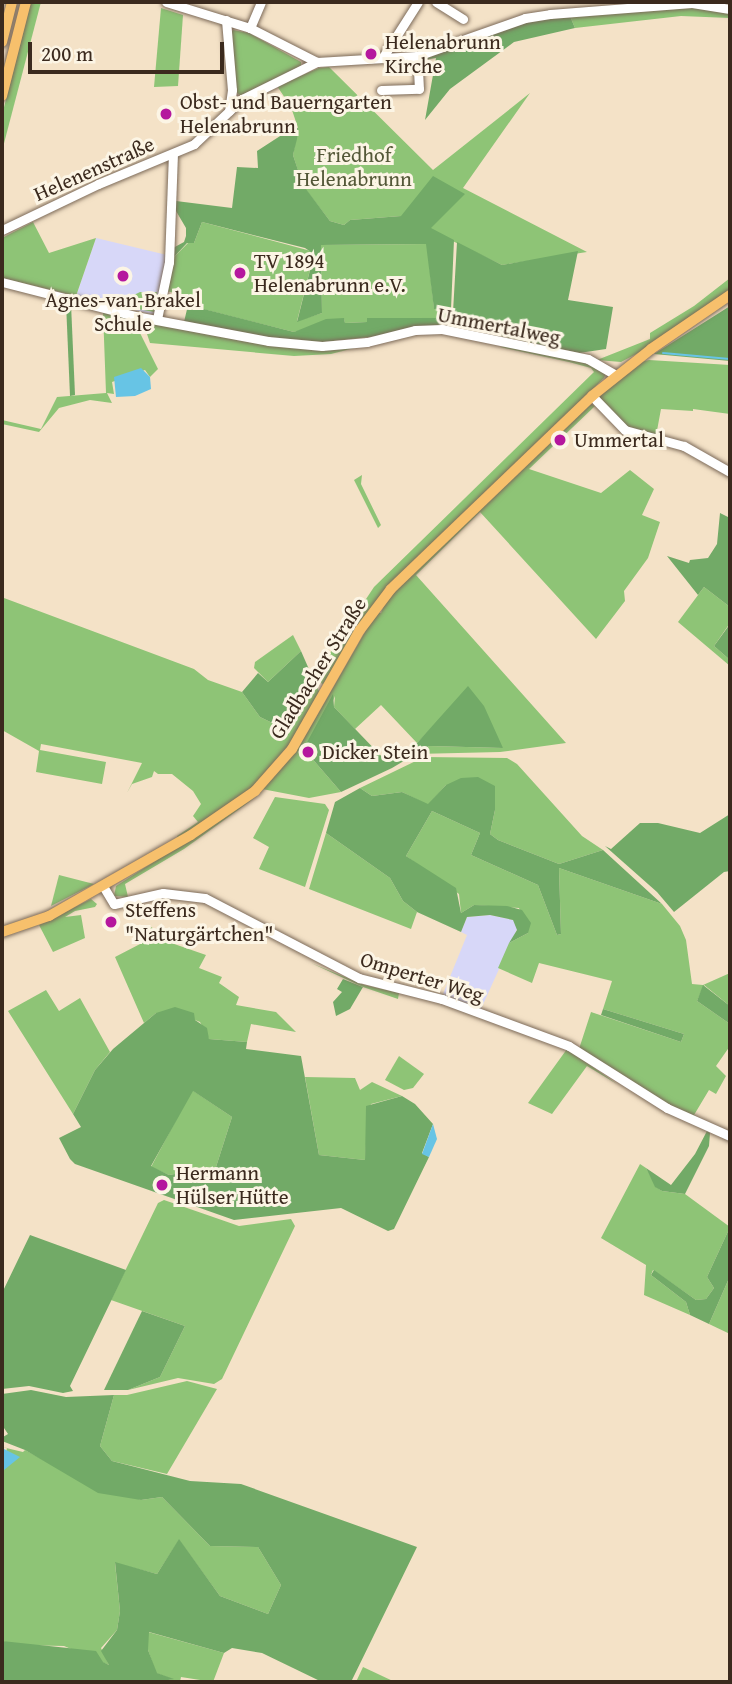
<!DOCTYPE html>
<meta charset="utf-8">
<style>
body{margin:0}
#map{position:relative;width:732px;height:1684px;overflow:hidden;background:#f4e2c7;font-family:"Gentium Book Plus",serif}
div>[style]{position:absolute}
.built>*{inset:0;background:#d7d7f8}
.green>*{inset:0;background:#8ec476}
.forest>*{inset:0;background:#72aa67}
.water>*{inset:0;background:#67c4e5}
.stream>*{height:2px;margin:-1px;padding:0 1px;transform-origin:1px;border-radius:1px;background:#67c4e5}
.roads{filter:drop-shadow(0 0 2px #7c6a59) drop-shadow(0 0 2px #7c6a59)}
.minor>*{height:9px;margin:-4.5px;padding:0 4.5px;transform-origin:4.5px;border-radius:4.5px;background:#fff}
.major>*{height:10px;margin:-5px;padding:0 5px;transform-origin:5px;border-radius:5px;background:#f7c06c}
.dots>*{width:19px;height:19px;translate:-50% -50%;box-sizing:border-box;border:4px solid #fcf5e5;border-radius:50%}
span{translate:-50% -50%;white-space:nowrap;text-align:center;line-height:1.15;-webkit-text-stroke:6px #fcf5e5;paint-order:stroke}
.poi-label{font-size:21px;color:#3b2a1e}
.left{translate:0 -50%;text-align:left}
.park-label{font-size:21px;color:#545838}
.street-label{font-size:21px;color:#3b2a1e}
.frame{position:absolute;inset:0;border:4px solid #3b2a1e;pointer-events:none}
.scale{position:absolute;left:28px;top:42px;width:196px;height:32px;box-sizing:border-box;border:4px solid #3b2a1e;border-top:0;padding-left:9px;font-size:21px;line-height:24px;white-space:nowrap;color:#3b2a1e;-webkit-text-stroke:5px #fcf5e5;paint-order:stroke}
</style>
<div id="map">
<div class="built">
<i style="clip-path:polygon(96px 238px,167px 255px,155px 315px,76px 296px)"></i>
<i style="clip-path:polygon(490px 915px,513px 920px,518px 927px,481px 1009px,443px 994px,467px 935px,461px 932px,467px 917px)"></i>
</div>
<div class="green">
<i style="clip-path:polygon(31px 2px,41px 2px,2px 151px,2px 115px)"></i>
<i style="clip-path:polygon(161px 8px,183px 15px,178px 86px,154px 87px)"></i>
<i style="clip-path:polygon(692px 8px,714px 8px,730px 13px,730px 18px,681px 16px,575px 28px,570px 16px)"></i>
<i style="clip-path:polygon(233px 30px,249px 33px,301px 62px,301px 66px,244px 95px,240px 95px,236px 92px,230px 34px)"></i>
<i style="clip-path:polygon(329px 67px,433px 170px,530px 93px,463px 188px,587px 252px,502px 265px,401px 216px,350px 220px,344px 225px,330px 221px,303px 186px,293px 155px,298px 128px,291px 107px,277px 86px,319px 68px)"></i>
<i style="clip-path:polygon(33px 222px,49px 253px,96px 238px,76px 296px,2px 278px,2px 238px)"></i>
<i style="clip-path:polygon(202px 222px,311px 251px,314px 254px,297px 321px,322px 313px,321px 245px,427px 244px,434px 308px,451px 311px,446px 318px,368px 318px,368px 322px,345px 323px,344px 319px,294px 332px,183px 304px,184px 296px,167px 291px,172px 259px,188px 243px,194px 243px)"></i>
<i style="clip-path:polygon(730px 278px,730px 290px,640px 352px,621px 362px,597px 360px,650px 339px,650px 333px,694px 306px)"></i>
<i style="clip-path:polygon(140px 292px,157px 292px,154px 312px,132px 308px,132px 296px)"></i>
<i style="clip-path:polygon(103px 312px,133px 319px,158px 369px,150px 377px,145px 370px,112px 382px,114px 394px,107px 393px,112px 403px,90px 400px,59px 408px,39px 432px,2px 424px,2px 420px,41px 429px,57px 397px,106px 393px)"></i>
<i style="clip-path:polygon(148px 322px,362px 346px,331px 354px,294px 356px,150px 343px,145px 328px)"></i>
<i style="clip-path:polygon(506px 346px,596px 365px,606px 373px,604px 378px,407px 569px,327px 683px,322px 684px,316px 674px,374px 587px,594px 372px,591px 368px,569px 362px,500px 347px)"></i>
<i style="clip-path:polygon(649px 360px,730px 365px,730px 414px,693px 409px,693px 411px,661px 409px,656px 436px,632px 431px,600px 400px,599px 395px,641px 362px)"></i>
<i style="clip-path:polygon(591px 404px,595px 406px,529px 469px,601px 493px,630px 470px,654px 489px,642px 515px,660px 522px,648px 558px,624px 591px,625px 601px,596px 639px,480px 512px,416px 575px,566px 743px,500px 752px,416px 754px,429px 746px,503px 748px,438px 721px,417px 743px,381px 705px,355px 729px,334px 707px,335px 696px,309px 755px,341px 792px,309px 798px,262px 789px,307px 733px,376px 613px,381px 613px,385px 603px,405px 579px)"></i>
<i style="clip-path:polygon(362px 475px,361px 484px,381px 525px,378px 528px,354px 480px)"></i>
<i style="clip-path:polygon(704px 587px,730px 607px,730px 623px,714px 646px,730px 660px,730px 666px,678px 622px)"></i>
<i style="clip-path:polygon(4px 598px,194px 669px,208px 680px,242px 692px,260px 717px,289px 731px,315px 683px,321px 695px,297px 736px,247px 793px,178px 839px,177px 836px,198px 822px,193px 816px,201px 804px,193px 791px,172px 774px,158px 774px,154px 771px,152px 777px,132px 784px,127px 793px,142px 763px,41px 744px,40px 750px,106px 762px,102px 784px,36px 772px,39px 751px,2px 730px)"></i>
<i style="clip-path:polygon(293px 635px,301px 651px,268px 682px,254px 668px,255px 662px)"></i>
<i style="clip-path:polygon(424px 757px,507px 758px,517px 764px,582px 836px,603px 850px,559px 864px,498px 840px,490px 834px,495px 810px,446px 785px,428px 805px,402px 792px,372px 796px,360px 788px)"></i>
<i style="clip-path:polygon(256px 797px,184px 849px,125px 884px,128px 897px,114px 896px,116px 886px)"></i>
<i style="clip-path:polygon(275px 797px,325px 804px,329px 810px,305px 887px,259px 869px,269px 847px,253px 838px)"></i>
<i style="clip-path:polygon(432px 811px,480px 833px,471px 855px,538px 885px,557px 935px,561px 934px,559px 868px,662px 904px,680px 926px,686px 940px,692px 984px,703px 985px,730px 973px,730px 1006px,704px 985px,697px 1001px,730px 1024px,730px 1046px,716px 1066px,726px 1076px,716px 1094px,709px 1090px,694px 1115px,718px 1129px,669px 1106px,579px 1049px,591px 1012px,681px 1042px,684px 1034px,603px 1009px,612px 981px,539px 963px,532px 983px,498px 968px,509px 943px,528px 933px,519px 908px,474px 905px,461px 913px,459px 894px,406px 856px)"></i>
<i style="clip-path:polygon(326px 833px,390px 878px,403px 901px,417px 912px,411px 929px,309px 889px)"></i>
<i style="clip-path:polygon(59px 875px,94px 884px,51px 906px)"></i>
<i style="clip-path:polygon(91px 899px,97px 904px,95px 907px,75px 911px,65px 917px,81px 915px,85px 938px,53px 952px,39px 925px)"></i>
<i style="clip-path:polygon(152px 927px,154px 937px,206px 955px,199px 968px,222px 977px,219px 983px,239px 997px,236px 1005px,276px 1012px,296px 1032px,251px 1024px,247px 1042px,209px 1039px,200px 1022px,195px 1020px,156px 1013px,144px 1023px,115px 957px,142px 943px,139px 937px)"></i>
<i style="clip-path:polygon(311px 963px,364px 985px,399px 993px,398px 999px,363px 987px)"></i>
<i style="clip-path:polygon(46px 990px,59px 1011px,80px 998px,110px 1052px,95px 1070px,73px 1114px,8px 1011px)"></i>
<i style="clip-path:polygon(567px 1049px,617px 1084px,587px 1066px,552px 1114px,528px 1103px)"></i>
<i style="clip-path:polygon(399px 1056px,424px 1074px,413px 1088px,404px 1090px,385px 1080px)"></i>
<i style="clip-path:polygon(305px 1077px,355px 1078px,360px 1090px,372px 1082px,402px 1096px,371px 1104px,368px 1112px,365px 1160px,319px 1155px)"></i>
<i style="clip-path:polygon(192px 1090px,232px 1117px,216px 1167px,169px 1175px,151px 1167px)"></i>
<i style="clip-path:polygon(640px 1164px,646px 1168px,656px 1187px,662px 1191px,685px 1194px,730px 1227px,707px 1277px,714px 1288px,706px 1299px,696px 1300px,653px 1270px,651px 1275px,686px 1302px,690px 1315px,644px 1295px,646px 1265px,601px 1238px)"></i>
<i style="clip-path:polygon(164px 1200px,239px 1226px,291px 1219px,295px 1226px,222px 1379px,214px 1384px,178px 1378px,128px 1390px,160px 1377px,185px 1326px,111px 1300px,158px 1203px)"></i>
<i style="clip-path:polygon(730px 1276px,730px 1334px,709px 1324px)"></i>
<i style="clip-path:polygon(187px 1381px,217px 1389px,167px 1474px,112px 1461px,100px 1446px,114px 1395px,127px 1395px)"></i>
<i style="clip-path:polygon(2px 1447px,23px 1452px,25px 1450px,47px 1462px,141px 1500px,162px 1497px,210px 1546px,258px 1547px,281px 1585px,268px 1614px,220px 1596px,179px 1540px,157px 1574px,115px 1563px,120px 1611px,117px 1630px,101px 1648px,109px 1665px,64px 1646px,17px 1645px,2px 1641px,2px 1470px,7px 1448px)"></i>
<i style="clip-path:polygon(148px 1632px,224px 1653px,213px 1682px,181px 1677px,180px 1682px,157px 1682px,172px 1679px,156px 1673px,148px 1650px)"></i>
<i style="clip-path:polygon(363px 1667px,395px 1682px,356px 1682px)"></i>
</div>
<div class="forest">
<i style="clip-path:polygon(570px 16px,575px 28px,514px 42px,450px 89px,425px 120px,436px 58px,423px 60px,502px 28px,533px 20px)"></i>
<i style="clip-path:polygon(294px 127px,298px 128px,297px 139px,293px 155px,303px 185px,330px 221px,344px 225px,350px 220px,401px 216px,433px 176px,465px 194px,431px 228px,454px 240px,451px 309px,434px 309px,426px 244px,321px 245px,322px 313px,297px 322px,314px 254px,305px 248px,202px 222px,194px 243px,187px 243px,172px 259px,173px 248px,184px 242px,186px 236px,186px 228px,176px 211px,176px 201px,232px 208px,237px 167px,258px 168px,257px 151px)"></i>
<i style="clip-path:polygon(457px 242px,502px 265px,578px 251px,568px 300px,613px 307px,606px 349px,579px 353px,446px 324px,453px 312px)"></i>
<i style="clip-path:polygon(66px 303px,71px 304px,75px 395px,70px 396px)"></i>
<i style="clip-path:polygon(188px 305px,294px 332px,326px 319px,344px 318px,345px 323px,367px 322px,367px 318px,446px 318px,443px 324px,379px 336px,323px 342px,238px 334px,184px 322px)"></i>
<i style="clip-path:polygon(730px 306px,730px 361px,654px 354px,719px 313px)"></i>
<i style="clip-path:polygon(720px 513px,730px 518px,730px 607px,704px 587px,698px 595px,667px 556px,689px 563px,690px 560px,708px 558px,717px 544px)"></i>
<i style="clip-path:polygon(730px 624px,730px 660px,714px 646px)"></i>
<i style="clip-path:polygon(301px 651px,315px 683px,289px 731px,260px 717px,242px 692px,258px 673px,268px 682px)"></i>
<i style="clip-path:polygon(468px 686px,484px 706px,503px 748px,429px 746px,392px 768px,341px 792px,309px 755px,305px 746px,333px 694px,334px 707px,385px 760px,417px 743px)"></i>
<i style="clip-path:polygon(478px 777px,495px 786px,495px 810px,490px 834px,498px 840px,559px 864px,603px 850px,662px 904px,559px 868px,561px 934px,557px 935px,538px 885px,471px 855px,480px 833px,432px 811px,406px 856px,456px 888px,461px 913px,474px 905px,507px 906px,522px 910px,531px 923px,528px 933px,509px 943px,517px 930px,513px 920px,490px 915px,467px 917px,461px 932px,417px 912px,403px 901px,390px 878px,326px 833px,335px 802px,360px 788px,372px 796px,402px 792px,428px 804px,446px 785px,461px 778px)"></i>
<i style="clip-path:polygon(730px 814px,730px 871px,724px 872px,674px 912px,657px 892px,605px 846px,611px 849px,640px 823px,658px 823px,700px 833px)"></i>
<i style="clip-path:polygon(343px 979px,363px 987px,350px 1009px,336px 1016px,333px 1002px,342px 992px,337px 989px)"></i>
<i style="clip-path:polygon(703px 985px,730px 1006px,730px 1024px,697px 1001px)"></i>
<i style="clip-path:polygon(evenodd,175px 1007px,194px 1013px,195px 1020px,207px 1028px,209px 1039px,247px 1042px,246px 1049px,301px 1056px,319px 1155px,365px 1160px,366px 1106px,402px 1096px,415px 1104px,433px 1124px,422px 1153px,429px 1157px,394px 1229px,388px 1231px,341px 1208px,234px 1220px,75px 1164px,70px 1159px,59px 1138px,81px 1127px,73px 1114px,95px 1070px,113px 1049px,156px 1013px,175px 1007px,193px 1091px,232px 1117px,216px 1167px,169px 1175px,151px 1166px,193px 1091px)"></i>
<i style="clip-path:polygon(603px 1009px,684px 1034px,681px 1042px,601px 1015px)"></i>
<i style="clip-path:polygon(707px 1131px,710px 1133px,709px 1146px,685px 1194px,662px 1191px,655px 1187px,646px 1168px,671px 1185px,695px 1154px)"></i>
<i style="clip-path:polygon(730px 1227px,730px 1276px,709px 1324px,690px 1315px,686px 1302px,651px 1275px,654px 1270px,696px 1300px,706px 1299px,714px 1288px,707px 1277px)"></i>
<i style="clip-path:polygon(30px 1235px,126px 1270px,70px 1386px,73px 1391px,63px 1393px,29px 1386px,2px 1389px,2px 1293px)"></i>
<i style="clip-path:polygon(142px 1311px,185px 1326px,160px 1377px,128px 1390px,104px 1390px)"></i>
<i style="clip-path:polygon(31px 1390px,66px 1397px,114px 1395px,100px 1446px,112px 1461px,190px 1481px,241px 1484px,417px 1547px,351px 1682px,322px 1682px,262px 1653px,232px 1648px,224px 1653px,149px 1632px,148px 1650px,157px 1673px,174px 1679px,157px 1682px,2px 1682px,2px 1641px,96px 1651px,103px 1662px,109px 1665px,101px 1651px,117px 1630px,120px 1611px,115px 1562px,157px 1574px,179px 1539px,220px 1596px,268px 1614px,281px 1585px,258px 1547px,210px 1546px,162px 1497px,141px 1500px,98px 1493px,25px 1450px,2px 1441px,2px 1434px,3px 1437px,8px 1434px,2px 1425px,2px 1394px)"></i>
</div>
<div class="water">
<i style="clip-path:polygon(141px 368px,150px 377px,151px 389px,135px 396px,116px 397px,114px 377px)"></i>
<i style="clip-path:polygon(433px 1124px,437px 1139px,429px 1157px,422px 1154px)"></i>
<i style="clip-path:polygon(2px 1448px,20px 1457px,4px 1470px,2px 1470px)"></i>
</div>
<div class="stream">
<i style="left:663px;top:353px;width:67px;rotate:5.1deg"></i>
</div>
<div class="roads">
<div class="minor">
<i style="left:166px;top:2px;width:88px;rotate:17.2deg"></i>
<i style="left:250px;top:28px;width:75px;rotate:26.9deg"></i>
<i style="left:436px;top:2px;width:32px;rotate:32deg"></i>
<i style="left:226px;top:20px;width:70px;rotate:85.1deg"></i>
<i style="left:232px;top:90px;width:21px;rotate:98deg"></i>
<i style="left:250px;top:28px;width:28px;rotate:-67deg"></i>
<i style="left:383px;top:57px;width:65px;rotate:-57.5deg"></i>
<i style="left:381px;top:90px;width:38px;rotate:-2deg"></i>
<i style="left:419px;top:89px;width:33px;rotate:-93deg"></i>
<i style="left:2px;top:230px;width:106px;rotate:-25.6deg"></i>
<i style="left:98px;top:184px;width:104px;rotate:-22.6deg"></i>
<i style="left:194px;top:144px;width:66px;rotate:-43.2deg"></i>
<i style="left:242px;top:99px;width:84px;rotate:-26.3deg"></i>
<i style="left:317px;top:62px;width:100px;rotate:-3.4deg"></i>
<i style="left:417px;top:56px;width:114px;rotate:-19.4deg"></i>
<i style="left:525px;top:18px;width:25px;rotate:-9deg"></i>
<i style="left:550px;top:14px;width:142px;rotate:-4.4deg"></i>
<i style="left:692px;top:3px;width:38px;rotate:9deg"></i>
<i style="left:2px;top:282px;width:137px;rotate:14.3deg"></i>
<i style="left:135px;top:316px;width:135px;rotate:10.6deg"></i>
<i style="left:268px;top:341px;width:54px;rotate:5.3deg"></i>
<i style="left:322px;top:346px;width:45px;rotate:-5.1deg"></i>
<i style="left:367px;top:342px;width:49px;rotate:-14deg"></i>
<i style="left:415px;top:330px;width:27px;rotate:-2deg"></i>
<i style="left:442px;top:329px;width:149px;rotate:11.6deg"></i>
<i style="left:588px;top:359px;width:32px;rotate:30deg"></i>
<i style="left:157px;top:319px;width:58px;rotate:-78.1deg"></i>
<i style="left:169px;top:262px;width:108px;rotate:-87.9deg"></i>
<i style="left:592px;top:396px;width:47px;rotate:45.9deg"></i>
<i style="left:625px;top:430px;width:61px;rotate:15.2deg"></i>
<i style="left:684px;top:446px;width:53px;rotate:29.5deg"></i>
<i style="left:103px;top:886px;width:21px;rotate:59deg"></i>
<i style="left:114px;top:904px;width:50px;rotate:-12.7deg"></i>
<i style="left:163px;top:893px;width:42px;rotate:6.8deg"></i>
<i style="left:205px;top:898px;width:174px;rotate:27.5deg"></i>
<i style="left:359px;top:978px;width:86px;rotate:14.2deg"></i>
<i style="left:442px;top:999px;width:135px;rotate:20.3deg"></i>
<i style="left:569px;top:1046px;width:116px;rotate:32.3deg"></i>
<i style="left:667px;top:1108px;width:69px;rotate:24deg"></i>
</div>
<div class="major">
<i style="left:2px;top:42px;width:41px;rotate:-76deg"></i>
<i style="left:2px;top:96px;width:97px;rotate:-75.7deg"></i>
<i style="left:2px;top:932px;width:50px;rotate:-18.8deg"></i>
<i style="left:49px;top:916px;width:163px;rotate:-29.7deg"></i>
<i style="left:191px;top:835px;width:78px;rotate:-34.5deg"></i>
<i style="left:255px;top:791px;width:56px;rotate:-48.6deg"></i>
<i style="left:292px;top:749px;width:137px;rotate:-60.3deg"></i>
<i style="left:360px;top:630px;width:51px;rotate:-52.9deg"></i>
<i style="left:391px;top:589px;width:279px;rotate:-43.8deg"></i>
<i style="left:592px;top:396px;width:75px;rotate:-38.5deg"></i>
<i style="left:651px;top:349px;width:96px;rotate:-34.4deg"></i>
</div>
</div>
<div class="dots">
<i style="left:371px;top:54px;background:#b5179e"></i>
<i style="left:166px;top:114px;background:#b5179e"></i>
<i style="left:240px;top:273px;background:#b5179e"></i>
<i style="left:123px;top:276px;background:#b5179e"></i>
<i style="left:560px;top:440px;background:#b5179e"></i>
<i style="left:308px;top:752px;background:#b5179e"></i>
<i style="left:111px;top:922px;background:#b5179e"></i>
<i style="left:162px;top:1185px;background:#b5179e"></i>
</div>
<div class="poi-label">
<span class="left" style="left:385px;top:54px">Helenabrunn<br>Kirche</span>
<span class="left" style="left:180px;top:114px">Obst- und Bauerngarten<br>Helenabrunn</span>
<span class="left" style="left:254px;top:273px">TV 1894<br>Helenabrunn e.V.</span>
<span style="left:123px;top:312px">Agnes-van-Brakel<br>Schule</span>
<span class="left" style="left:574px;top:440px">Ummertal</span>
<span class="left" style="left:322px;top:752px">Dicker Stein</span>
<span class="left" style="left:125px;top:922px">Steffens<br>"Naturgärtchen"</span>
<span class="left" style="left:176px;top:1185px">Hermann<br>Hülser Hütte</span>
</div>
<div class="park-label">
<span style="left:354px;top:167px">Friedhof<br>Helenabrunn</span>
</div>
<div class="street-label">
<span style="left:94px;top:169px;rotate:-24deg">Helenenstraße</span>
<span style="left:499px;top:326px;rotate:11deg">Ummertalweg</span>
<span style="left:318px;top:668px;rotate:-58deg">Gladbacher Straße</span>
<span style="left:422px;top:977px;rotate:17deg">Omperter Weg</span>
</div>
<div class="frame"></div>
<div class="scale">200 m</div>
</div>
